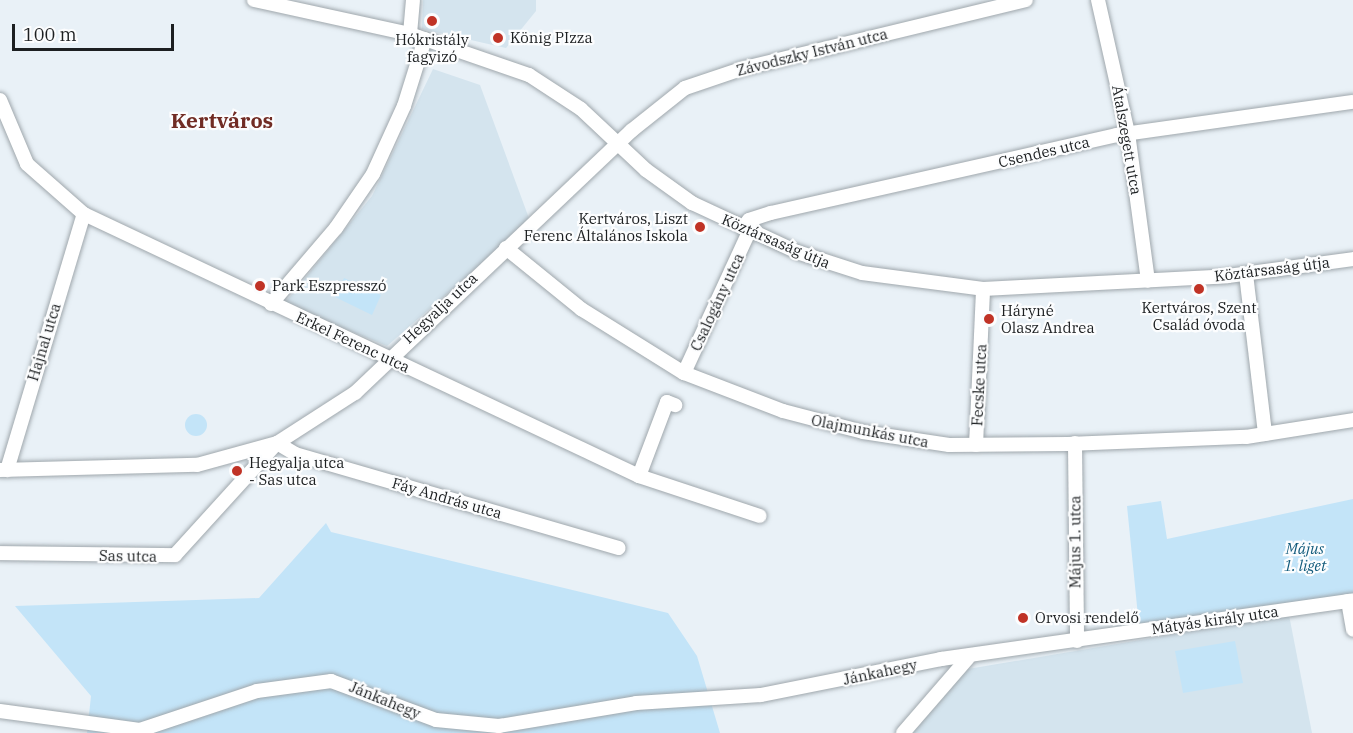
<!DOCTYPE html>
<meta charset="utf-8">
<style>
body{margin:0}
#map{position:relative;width:1353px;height:733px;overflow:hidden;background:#e9f1f7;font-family:"IBM Plex Serif",serif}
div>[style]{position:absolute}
.built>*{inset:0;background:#d4e4ee}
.green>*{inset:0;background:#c3e4f8}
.round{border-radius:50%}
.roads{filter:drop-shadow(0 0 2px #9fa7ac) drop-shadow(0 0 2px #9fa7ac)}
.minor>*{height:14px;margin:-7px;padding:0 7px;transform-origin:7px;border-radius:7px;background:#fff}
.dots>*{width:16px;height:16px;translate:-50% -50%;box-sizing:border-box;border:3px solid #fcfdfe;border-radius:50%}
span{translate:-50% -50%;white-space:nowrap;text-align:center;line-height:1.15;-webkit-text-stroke:4.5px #fcfdfe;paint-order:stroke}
.poi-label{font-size:15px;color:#1c1f21}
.left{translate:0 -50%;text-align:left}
.right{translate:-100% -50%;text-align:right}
.street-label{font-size:15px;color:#1c1f21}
.park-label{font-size:15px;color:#125b7c;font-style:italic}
.district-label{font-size:21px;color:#712c24;font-weight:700}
.scale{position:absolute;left:12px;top:24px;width:162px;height:27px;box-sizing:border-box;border:3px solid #1c1f21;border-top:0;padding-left:8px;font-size:18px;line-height:21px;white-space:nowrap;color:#1c1f21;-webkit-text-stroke:4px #fcfdfe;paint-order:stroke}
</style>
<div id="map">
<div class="built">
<i style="clip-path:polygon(423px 0,536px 0,536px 11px,506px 48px,422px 29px)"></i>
<i style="clip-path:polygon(433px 69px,480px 85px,530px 221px,387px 346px,284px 304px,372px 196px)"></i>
<i style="clip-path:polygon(1289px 615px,1312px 733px,911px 733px,962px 670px)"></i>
</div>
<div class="green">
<i style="clip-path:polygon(344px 278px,381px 295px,372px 315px,335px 297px)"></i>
<i class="round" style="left:185px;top:414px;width:22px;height:22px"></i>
<i style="clip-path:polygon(1353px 499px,1353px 598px,1139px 626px,1127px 506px,1161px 501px,1167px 539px)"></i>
<i style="clip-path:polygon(326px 523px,331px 532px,668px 613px,697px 656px,720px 733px,87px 733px,91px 696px,15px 606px,259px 598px)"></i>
<i style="clip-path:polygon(1235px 641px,1243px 683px,1183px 693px,1175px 651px)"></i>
</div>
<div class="roads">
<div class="minor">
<i style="left:254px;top:0;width:160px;rotate:12.3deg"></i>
<i style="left:410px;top:34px;width:126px;rotate:19deg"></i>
<i style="left:529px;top:75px;width:62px;rotate:33.2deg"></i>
<i style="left:581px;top:109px;width:89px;rotate:43.2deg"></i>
<i style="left:646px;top:170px;width:57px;rotate:35.7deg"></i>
<i style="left:692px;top:203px;width:116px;rotate:25deg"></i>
<i style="left:797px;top:252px;width:68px;rotate:17.9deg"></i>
<i style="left:862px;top:273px;width:122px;rotate:7.5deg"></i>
<i style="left:983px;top:289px;width:245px;rotate:-3deg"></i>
<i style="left:1228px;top:276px;width:126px;rotate:-7.7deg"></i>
<i style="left:1098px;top:0;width:136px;rotate:77.3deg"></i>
<i style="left:1128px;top:133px;width:149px;rotate:82.3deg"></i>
<i style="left:410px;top:34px;width:34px;rotate:-85deg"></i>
<i style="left:0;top:100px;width:69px;rotate:67.1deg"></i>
<i style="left:27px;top:164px;width:76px;rotate:41.3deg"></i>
<i style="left:84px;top:214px;width:614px;rotate:25.27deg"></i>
<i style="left:639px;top:476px;width:127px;rotate:18.3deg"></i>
<i style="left:743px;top:228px;width:10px;rotate:-53deg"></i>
<i style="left:749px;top:220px;width:23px;rotate:-18deg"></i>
<i style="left:771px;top:213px;width:355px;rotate:-12.7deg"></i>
<i style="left:1117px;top:135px;width:238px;rotate:-8deg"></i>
<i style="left:506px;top:248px;width:97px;rotate:39.1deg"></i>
<i style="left:581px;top:309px;width:121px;rotate:31.9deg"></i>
<i style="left:684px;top:373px;width:106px;rotate:21deg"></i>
<i style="left:783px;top:411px;width:83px;rotate:14.7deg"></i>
<i style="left:863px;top:432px;width:87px;rotate:8.6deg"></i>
<i style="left:949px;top:445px;width:119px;rotate:-0.5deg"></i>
<i style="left:1068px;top:444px;width:178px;rotate:-2.3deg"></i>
<i style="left:1246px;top:437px;width:108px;rotate:-9deg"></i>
<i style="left:1246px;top:274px;width:161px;rotate:83.2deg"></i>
<i style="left:271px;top:304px;width:100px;rotate:-49.5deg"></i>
<i style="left:336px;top:228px;width:65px;rotate:-55.6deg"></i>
<i style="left:373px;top:174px;width:75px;rotate:-65.5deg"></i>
<i style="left:404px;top:106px;width:70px;rotate:-72.6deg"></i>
<i style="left:684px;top:373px;width:155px;rotate:-65.3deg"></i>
<i style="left:1075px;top:443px;width:198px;rotate:89.4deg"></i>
<i style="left:976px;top:445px;width:156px;rotate:-87.4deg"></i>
<i style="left:0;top:470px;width:197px;rotate:-1.5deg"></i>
<i style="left:197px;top:465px;width:83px;rotate:-15.4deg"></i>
<i style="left:277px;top:443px;width:93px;rotate:-32.7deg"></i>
<i style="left:355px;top:393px;width:381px;rotate:-43.5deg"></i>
<i style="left:631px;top:131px;width:69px;rotate:-38.5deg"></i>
<i style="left:685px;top:88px;width:59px;rotate:-18.7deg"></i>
<i style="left:741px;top:69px;width:293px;rotate:-13.6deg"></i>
<i style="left:7px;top:470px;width:267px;rotate:-73.3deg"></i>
<i style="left:639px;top:476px;width:79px;rotate:-69.3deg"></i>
<i style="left:667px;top:402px;width:9px;rotate:21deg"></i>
<i style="left:0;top:553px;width:175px;rotate:0.7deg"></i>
<i style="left:175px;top:555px;width:151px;rotate:-47.7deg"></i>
<i style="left:277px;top:443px;width:21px;rotate:31deg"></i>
<i style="left:295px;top:454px;width:337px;rotate:16.2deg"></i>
<i style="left:1348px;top:601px;width:29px;rotate:80deg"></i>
<i style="left:0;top:711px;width:141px;rotate:7.7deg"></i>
<i style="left:140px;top:730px;width:123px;rotate:-18.4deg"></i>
<i style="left:257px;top:691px;width:75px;rotate:-7.7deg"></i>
<i style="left:331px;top:681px;width:112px;rotate:20.4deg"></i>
<i style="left:436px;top:720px;width:63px;rotate:5.4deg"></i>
<i style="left:499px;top:726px;width:139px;rotate:-9.5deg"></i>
<i style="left:636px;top:703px;width:125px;rotate:-3.7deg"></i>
<i style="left:761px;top:695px;width:184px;rotate:-11.3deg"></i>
<i style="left:941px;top:659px;width:416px;rotate:-8.1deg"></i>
<i style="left:903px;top:733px;width:99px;rotate:-49.1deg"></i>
</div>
</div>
<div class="dots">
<i style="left:432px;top:21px;background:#c03326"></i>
<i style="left:498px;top:38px;background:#c03326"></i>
<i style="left:700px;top:227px;background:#c03326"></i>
<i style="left:260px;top:286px;background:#c03326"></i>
<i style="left:1199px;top:289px;background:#c03326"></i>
<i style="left:989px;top:319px;background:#c03326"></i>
<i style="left:237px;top:471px;background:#c03326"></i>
<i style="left:1023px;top:618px;background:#c03326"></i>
</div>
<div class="poi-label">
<span class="left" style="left:510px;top:38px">König PIzza</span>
<span style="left:432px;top:48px">Hókristály<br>fagyizó</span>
<span class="right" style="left:688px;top:227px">Kertváros, Liszt<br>Ferenc Általános Iskola</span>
<span class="left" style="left:272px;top:286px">Park Eszpresszó</span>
<span style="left:1199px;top:316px">Kertváros, Szent<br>Család óvoda</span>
<span class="left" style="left:1001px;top:319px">Háryné<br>Olasz Andrea</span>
<span class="left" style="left:249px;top:471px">Hegyalja utca<br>- Sas utca</span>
<span class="left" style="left:1035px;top:618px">Orvosi rendelő</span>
</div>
<div class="street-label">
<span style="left:812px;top:52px;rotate:-14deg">Závodszky István utca</span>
<span style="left:1127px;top:140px;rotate:80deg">Átalszegett utca</span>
<span style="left:1044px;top:152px;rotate:-13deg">Csendes utca</span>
<span style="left:776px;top:241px;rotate:23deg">Köztársaság útja</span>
<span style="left:1272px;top:269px;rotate:-7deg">Köztársaság útja</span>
<span style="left:717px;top:302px;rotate:-65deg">Csalogány utca</span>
<span style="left:440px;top:308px;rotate:-43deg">Hegyalja utca</span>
<span style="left:44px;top:342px;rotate:-73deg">Hajnal utca</span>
<span style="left:353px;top:342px;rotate:25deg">Erkel Ferenc utca</span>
<span style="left:979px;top:385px;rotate:-87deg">Fecske utca</span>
<span style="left:870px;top:431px;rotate:11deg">Olajmunkás utca</span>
<span style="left:447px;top:498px;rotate:16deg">Fáy András utca</span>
<span style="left:1075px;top:542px;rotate:-90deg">Május 1. utca</span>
<span style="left:128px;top:556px;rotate:1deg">Sas utca</span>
<span style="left:1215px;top:620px;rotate:-8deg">Mátyás király utca</span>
<span style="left:880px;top:672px;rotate:-12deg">Jánkahegy</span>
<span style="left:385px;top:700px;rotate:22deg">Jánkahegy</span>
</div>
<div class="park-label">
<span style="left:1305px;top:557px">Május<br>1. liget</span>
</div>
<div class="district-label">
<span style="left:222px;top:120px">Kertváros</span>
</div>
<div class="scale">100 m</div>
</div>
